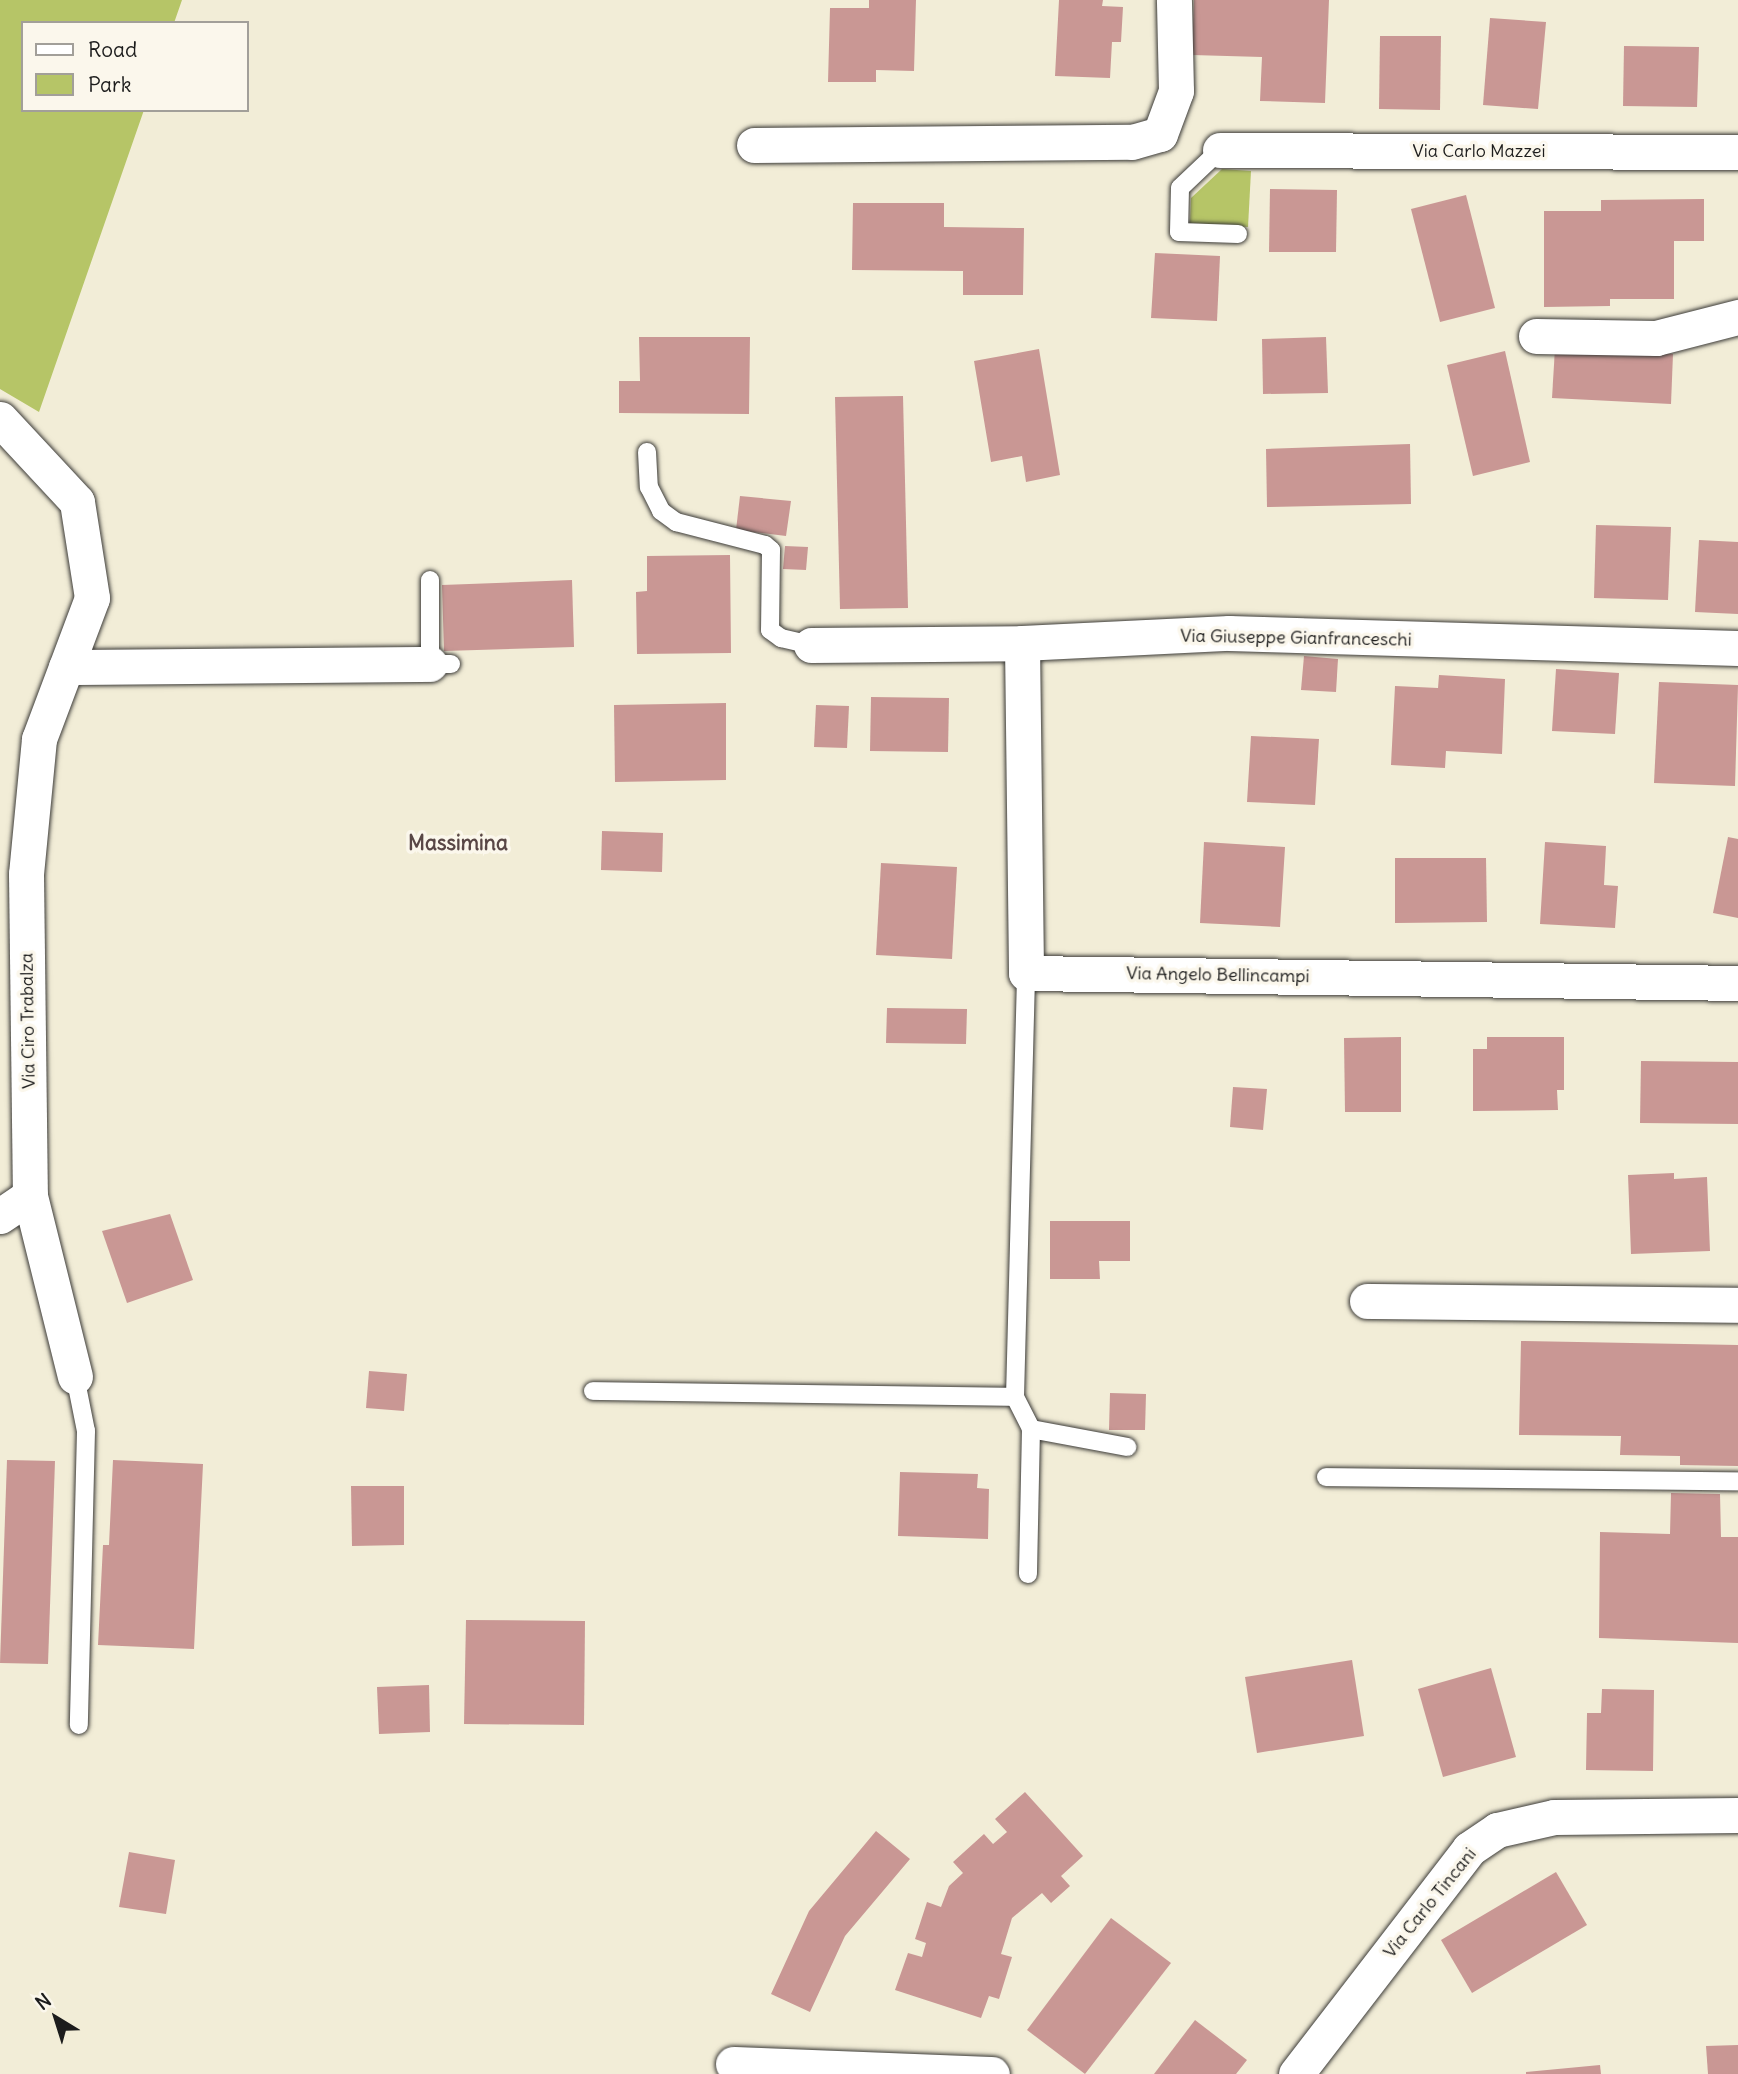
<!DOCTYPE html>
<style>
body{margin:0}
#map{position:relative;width:1738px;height:2074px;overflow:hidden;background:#f2edd7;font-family:Delius,sans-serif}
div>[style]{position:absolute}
.green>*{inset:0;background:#b6c567}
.building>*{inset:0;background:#c99794}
.roads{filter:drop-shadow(0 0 2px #3c3b38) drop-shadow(0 0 2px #3c3b38)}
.lane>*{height:18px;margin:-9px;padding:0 9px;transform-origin:9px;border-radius:9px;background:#fff}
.street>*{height:35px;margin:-17.5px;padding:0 17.5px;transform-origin:17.5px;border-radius:17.5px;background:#fff}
span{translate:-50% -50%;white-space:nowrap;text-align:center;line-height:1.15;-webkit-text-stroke:7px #fbf7ec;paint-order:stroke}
.street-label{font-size:18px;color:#1c1c1c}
.quarter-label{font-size:21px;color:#594746;font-weight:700}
.legend{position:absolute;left:21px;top:21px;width:228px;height:91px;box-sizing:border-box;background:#fbf7ec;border:2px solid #a29f99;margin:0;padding:9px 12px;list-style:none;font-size:21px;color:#1c1c1c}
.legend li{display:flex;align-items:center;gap:14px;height:35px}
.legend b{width:35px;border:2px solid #a29f99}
.north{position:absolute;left:21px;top:1983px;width:70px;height:70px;-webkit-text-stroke:5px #fbf7ec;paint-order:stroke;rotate:322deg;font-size:19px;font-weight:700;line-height:28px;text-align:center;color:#1c1c1c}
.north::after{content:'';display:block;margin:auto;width:24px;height:32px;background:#1c1c1c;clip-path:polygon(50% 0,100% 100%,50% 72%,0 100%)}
</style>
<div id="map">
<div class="green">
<i style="clip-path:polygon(0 0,182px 0,174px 23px,23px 23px,23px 110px,144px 110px,39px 412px,0 389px)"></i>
<i style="clip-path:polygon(1222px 169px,1251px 171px,1248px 227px,1190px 223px,1191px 198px)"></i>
</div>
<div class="building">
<i style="clip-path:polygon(869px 0,916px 0,914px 71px,876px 70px,876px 82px,828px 82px,830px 8px,869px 8px)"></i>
<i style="clip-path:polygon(1059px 0,1103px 0,1102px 6px,1123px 7px,1121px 42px,1112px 42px,1110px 78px,1055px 76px)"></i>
<i style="clip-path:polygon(1194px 0,1329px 0,1325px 103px,1260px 101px,1262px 57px,1192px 55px)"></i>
<i style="clip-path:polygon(1490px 18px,1546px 22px,1538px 109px,1483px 105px)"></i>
<i style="clip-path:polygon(1380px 36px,1441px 36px,1440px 110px,1379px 109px)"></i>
<i style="clip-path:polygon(1624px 46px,1699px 47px,1697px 107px,1623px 106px)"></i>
<i style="clip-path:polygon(1270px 189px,1337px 190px,1336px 252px,1269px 252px)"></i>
<i style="clip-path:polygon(1466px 195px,1495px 308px,1440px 322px,1411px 209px)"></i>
<i style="clip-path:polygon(1704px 199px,1704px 241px,1674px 241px,1674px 299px,1610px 299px,1610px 306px,1544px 307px,1544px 211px,1601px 211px,1601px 200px)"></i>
<i style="clip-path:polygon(853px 203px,944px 203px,944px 227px,1024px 228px,1023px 295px,963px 295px,963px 271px,852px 270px)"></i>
<i style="clip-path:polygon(1155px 253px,1220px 256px,1217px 321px,1151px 318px)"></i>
<i style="clip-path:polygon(639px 337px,750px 337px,749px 414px,619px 413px,619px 381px,640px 381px)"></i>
<i style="clip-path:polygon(1326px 337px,1328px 393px,1263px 394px,1262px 339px)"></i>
<i style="clip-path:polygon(1555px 348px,1673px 354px,1671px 404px,1552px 398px)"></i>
<i style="clip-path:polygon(1039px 349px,1060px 475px,1026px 482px,1022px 456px,991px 462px,974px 361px)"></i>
<i style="clip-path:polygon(1505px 351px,1530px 462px,1473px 476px,1447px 365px)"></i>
<i style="clip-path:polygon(903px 396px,908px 608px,840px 609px,835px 397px)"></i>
<i style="clip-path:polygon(1410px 444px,1411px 504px,1267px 507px,1266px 449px)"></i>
<i style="clip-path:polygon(740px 496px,791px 501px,786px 536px,736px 530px)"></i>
<i style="clip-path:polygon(1596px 525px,1671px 527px,1668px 600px,1594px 598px)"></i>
<i style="clip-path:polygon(1699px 540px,1738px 542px,1738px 614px,1695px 612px)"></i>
<i style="clip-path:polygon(785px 546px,808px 547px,806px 570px,783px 569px)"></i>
<i style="clip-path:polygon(730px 555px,731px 653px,637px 654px,636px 592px,647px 591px,647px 556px)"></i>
<i style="clip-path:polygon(572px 580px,574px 647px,444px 651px,442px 585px)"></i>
<i style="clip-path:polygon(1304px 656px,1338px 659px,1336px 692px,1301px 690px)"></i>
<i style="clip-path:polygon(1556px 669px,1619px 673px,1615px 734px,1552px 731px)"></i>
<i style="clip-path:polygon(1439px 675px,1505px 679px,1502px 754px,1446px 751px,1445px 768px,1391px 765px,1395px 686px,1438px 688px)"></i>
<i style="clip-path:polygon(1659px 682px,1738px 685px,1735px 786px,1654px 783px)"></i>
<i style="clip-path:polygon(871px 697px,949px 698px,948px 752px,870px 751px)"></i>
<i style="clip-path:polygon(726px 703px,726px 780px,615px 782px,614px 705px)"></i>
<i style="clip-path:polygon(816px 705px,849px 706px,847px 748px,814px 747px)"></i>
<i style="clip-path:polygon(1251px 736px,1319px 739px,1315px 805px,1247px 802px)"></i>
<i style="clip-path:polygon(602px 831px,663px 833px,662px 872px,601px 870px)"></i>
<i style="clip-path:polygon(1728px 837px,1738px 839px,1738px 918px,1713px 913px)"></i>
<i style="clip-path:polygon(1204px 842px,1285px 847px,1280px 927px,1200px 923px)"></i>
<i style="clip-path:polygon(1545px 842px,1606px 846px,1604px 885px,1618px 886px,1615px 928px,1540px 924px)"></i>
<i style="clip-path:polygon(1395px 858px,1486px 858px,1487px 922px,1395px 923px)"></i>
<i style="clip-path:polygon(881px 863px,957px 867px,952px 959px,876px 955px)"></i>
<i style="clip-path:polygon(887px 1008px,967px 1009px,966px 1044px,886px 1043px)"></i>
<i style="clip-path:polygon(1401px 1037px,1401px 1112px,1345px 1112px,1344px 1038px)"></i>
<i style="clip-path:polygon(1487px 1037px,1564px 1037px,1564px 1090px,1557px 1090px,1558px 1110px,1473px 1111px,1473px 1049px,1487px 1049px)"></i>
<i style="clip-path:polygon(1641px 1061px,1738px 1062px,1738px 1124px,1640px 1123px)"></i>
<i style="clip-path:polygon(1233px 1087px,1267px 1089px,1263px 1130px,1230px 1127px)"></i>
<i style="clip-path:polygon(1674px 1173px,1674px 1179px,1707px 1177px,1710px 1251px,1631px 1254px,1628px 1175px)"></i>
<i style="clip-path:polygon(170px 1214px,193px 1280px,127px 1303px,102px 1231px)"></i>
<i style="clip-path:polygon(1050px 1221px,1130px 1221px,1130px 1261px,1099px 1261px,1100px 1279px,1050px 1279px)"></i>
<i style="clip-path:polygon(1521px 1341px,1738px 1345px,1738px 1466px,1680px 1465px,1680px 1456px,1620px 1455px,1621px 1436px,1519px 1435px)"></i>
<i style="clip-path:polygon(369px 1371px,407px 1374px,404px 1411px,366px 1408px)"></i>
<i style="clip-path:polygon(1110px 1393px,1146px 1394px,1145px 1430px,1109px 1430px)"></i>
<i style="clip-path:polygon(7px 1460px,55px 1461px,48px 1664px,0 1663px)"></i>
<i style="clip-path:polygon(113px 1460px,203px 1464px,194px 1649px,98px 1645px,103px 1545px,109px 1545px)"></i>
<i style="clip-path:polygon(900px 1472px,978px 1474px,977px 1488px,989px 1489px,988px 1539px,898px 1536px)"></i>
<i style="clip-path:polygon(351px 1486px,404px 1486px,404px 1545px,352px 1546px)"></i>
<i style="clip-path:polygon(1671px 1493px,1720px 1494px,1721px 1537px,1738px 1537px,1738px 1643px,1599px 1638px,1600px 1532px,1670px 1534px)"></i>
<i style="clip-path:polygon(466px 1620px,585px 1621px,584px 1725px,464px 1724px)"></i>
<i style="clip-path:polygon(1352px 1660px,1364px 1736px,1257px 1753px,1245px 1677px)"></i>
<i style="clip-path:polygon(1491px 1668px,1516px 1757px,1443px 1777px,1418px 1689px)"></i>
<i style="clip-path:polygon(429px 1685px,430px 1732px,379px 1734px,377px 1687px)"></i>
<i style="clip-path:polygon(1602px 1689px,1654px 1690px,1653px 1771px,1586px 1770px,1587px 1713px,1601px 1713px)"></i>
<i style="clip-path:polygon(1025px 1792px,1083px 1856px,1061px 1876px,1070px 1886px,1051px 1903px,1042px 1893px,1012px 1918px,1001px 1954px,1012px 1957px,999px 1999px,989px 1996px,981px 2018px,895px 1990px,908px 1953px,922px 1957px,926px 1943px,915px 1939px,927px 1902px,941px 1907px,949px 1886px,963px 1873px,953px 1862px,984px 1834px,993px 1844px,1007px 1832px,995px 1819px)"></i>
<i style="clip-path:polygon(876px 1831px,910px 1859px,845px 1936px,810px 2012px,771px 1994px,809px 1911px)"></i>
<i style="clip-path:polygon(129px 1852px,175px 1860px,166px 1914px,119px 1907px)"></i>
<i style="clip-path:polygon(1556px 1872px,1587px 1925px,1472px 1993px,1441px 1940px)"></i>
<i style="clip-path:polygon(1111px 1918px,1171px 1963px,1085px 2074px,1027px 2030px)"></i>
<i style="clip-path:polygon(1195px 2020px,1247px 2060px,1236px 2074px,1154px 2074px)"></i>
<i style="clip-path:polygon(1738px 2045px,1738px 2074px,1708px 2074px,1706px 2046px)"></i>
<i style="clip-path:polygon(1600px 2065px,1601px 2074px,1526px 2074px,1526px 2072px)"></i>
</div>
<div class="roads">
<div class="lane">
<i style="left:1220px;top:150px;width:55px;rotate:136.5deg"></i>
<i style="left:1180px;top:188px;width:44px;rotate:91.3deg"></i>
<i style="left:1179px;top:232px;width:59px;rotate:1.9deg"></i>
<i style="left:647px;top:452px;width:35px;rotate:87deg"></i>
<i style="left:649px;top:487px;width:27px;rotate:63deg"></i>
<i style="left:661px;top:511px;width:19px;rotate:36deg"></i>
<i style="left:676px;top:522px;width:92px;rotate:14.5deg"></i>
<i style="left:765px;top:545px;width:8px;rotate:40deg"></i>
<i style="left:771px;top:550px;width:80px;rotate:90.7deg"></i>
<i style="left:770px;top:630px;width:14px;rotate:36deg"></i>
<i style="left:781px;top:638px;width:31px;rotate:13deg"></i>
<i style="left:430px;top:580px;width:84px;rotate:90deg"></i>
<i style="left:430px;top:664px;width:21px"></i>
<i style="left:75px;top:1376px;width:56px;rotate:78.7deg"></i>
<i style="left:86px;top:1431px;width:294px;rotate:91.4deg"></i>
<i style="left:593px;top:1391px;width:422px;rotate:0.8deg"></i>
<i style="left:1015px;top:1397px;width:424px;rotate:-88.5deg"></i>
<i style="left:1015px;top:1397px;width:36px;rotate:63deg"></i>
<i style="left:1031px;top:1429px;width:145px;rotate:91.2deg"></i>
<i style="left:1031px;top:1429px;width:98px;rotate:10.6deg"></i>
<i style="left:1326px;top:1477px;width:412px;rotate:0.6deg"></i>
</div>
<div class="street">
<i style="left:754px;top:145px;width:378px;rotate:-0.5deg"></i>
<i style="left:1132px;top:142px;width:29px;rotate:-16deg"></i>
<i style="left:1160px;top:134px;width:46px;rotate:-69.6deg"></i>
<i style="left:1176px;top:91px;width:91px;rotate:-91.3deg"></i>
<i style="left:1220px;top:150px;width:518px;rotate:0.22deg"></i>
<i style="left:1536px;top:336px;width:120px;rotate:1deg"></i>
<i style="left:1656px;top:338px;width:85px;rotate:-14.4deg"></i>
<i style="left:0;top:419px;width:113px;rotate:47.1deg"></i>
<i style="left:77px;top:502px;width:97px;rotate:81.1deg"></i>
<i style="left:92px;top:598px;width:151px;rotate:110.6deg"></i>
<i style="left:39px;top:739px;width:136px;rotate:95.5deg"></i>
<i style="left:26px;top:874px;width:322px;rotate:89.3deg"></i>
<i style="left:30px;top:1196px;width:186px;rotate:76deg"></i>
<i style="left:1022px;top:643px;width:330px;rotate:89.3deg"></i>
<i style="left:1026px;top:973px;width:712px;rotate:0.8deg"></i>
<i style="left:811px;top:645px;width:211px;rotate:-0.5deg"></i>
<i style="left:1022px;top:643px;width:207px;rotate:-2.8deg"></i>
<i style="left:1229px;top:633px;width:509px;rotate:1.69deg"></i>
<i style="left:66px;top:667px;width:364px;rotate:-0.5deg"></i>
<i style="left:0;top:1216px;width:36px;rotate:-34deg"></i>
<i style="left:1367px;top:1301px;width:371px;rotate:0.6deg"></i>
<i style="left:733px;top:2064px;width:259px;rotate:2.2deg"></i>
<i style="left:1296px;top:2074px;width:284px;rotate:-52.4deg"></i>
<i style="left:1469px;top:1849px;width:34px;rotate:-34deg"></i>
<i style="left:1497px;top:1830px;width:58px;rotate:-12.8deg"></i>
<i style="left:1554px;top:1817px;width:184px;rotate:-0.6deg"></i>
</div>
</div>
<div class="street-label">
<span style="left:1479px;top:151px">Via Carlo Mazzei</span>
<span style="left:1296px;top:638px;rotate:1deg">Via Giuseppe Gianfranceschi</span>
<span style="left:1218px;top:975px;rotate:1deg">Via Angelo Bellincampi</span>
<span style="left:28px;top:1021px;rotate:-91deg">Via Ciro Trabalza</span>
<span style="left:1430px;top:1903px;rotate:-51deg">Via Carlo Tincani</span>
</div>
<div class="quarter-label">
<span style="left:458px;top:843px">Massimina</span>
</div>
<ul class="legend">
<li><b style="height:9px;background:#fff"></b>Road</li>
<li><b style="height:19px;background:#b6c567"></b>Park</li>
</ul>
<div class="north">N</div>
</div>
